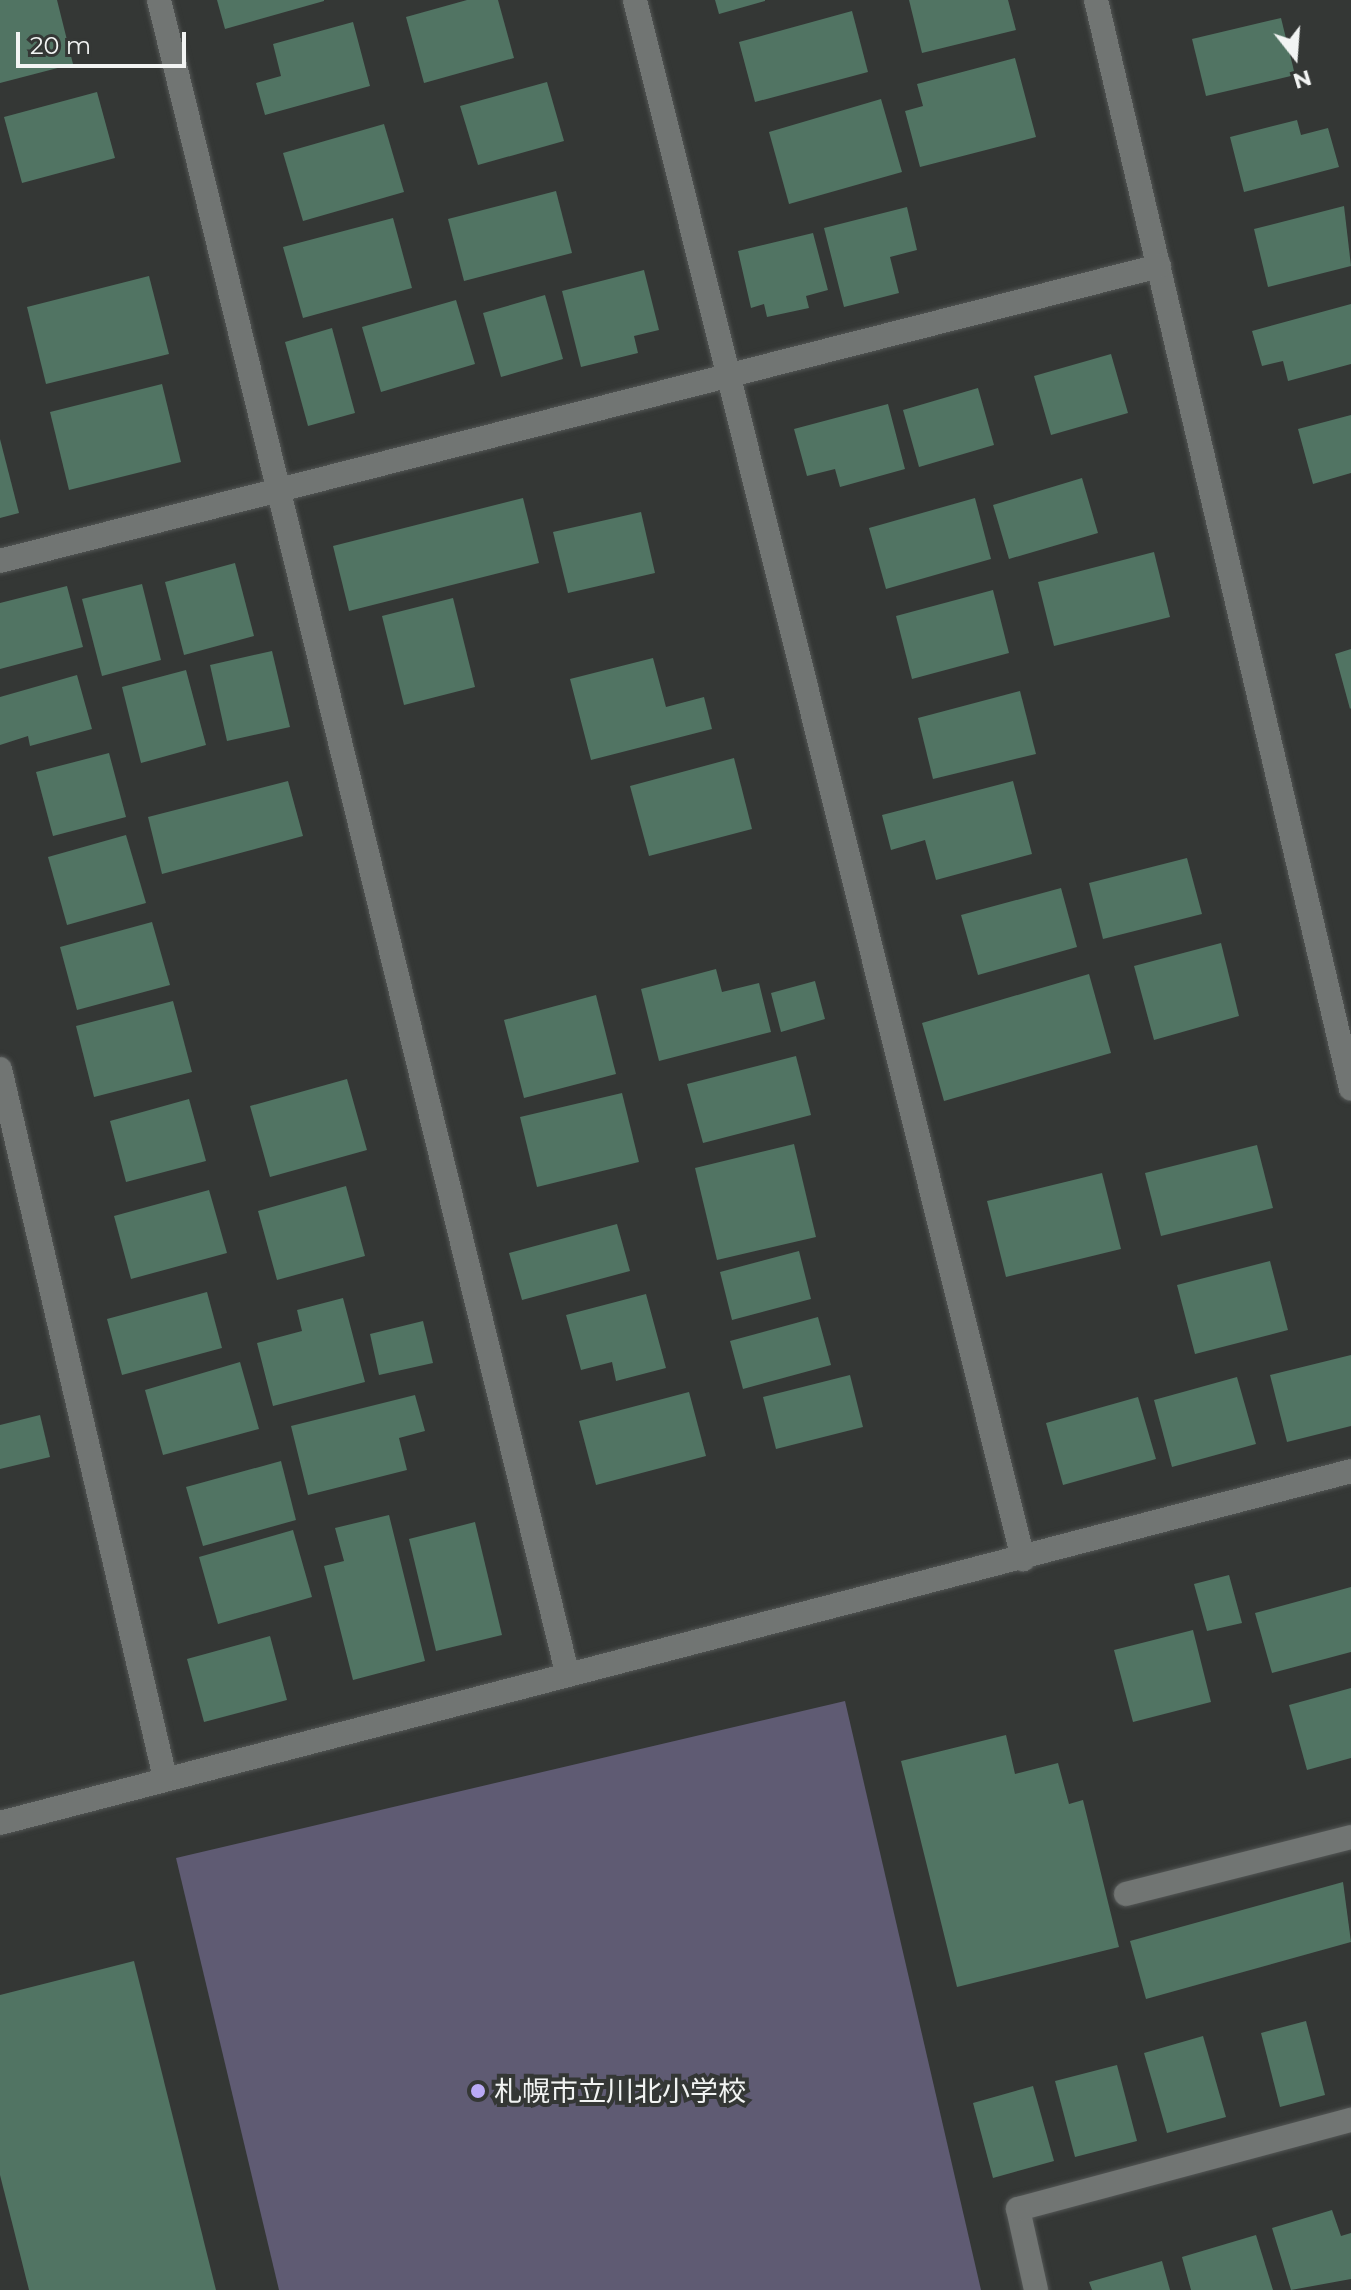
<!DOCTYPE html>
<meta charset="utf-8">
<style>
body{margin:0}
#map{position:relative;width:1351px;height:2290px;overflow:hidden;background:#343735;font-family:Montserrat,"Noto Sans JP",sans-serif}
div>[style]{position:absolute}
.green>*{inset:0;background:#5f5b73}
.building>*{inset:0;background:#517463}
.roads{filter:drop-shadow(0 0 2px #535655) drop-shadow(0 0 2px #535655)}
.service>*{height:24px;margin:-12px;padding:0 12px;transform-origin:12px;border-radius:12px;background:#717573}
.minor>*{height:24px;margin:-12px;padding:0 12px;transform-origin:12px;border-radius:12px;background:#717573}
.dots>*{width:22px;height:22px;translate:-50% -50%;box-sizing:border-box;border:4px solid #343735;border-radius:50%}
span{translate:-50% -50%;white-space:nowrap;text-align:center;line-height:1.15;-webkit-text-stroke:8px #343735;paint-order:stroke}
.poi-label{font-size:28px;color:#f2f4f3}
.left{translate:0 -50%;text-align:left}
.north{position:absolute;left:1255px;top:16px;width:80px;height:80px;-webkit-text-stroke:6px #343735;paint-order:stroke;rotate:163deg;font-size:22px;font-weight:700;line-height:32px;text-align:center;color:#f2f4f3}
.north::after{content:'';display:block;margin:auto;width:28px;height:36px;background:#f2f4f3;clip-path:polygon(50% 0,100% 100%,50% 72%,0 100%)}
.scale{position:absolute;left:16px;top:32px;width:170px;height:36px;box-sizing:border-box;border:4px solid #f2f4f3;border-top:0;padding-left:10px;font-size:24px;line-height:28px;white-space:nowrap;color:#f2f4f3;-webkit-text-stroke:6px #343735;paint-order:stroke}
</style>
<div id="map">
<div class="green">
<i style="clip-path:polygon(845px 1701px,981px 2290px,279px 2290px,176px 1858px)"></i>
</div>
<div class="building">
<i style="clip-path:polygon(0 0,57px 0,73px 64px,0 83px)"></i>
<i style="clip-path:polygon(217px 0,324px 0,324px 1px,225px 29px)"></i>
<i style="clip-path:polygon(467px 0,498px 0,514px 58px,424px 83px,406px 17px)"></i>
<i style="clip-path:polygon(715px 0,765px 0,765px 1px,719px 14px)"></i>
<i style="clip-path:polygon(909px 0,1008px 0,1016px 30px,922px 53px)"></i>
<i style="clip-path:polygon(852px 11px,868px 72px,755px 102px,739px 42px)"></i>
<i style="clip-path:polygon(1281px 18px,1295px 75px,1206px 96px,1192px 39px)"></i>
<i style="clip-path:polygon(353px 22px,370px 86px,265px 115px,256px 83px,281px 76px,273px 44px)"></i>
<i style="clip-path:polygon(1015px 58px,1036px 137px,920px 167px,905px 111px,923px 106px,917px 84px)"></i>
<i style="clip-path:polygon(547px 82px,564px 141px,478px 165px,460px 106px)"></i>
<i style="clip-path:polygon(97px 92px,115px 158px,22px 183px,4px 117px)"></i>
<i style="clip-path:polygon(881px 99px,902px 172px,789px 204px,769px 132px)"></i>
<i style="clip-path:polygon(1297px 120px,1301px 135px,1328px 128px,1339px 167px,1244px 192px,1230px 137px)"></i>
<i style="clip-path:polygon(384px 124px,404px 192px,303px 221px,283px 153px)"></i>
<i style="clip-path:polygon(556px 191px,572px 253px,464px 281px,448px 219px)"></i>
<i style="clip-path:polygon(1344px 206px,1351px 266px,1268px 287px,1254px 229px)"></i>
<i style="clip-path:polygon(907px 207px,917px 250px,890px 257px,899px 293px,844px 307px,824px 228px)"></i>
<i style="clip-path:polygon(393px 218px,412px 288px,303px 318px,283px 247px)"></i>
<i style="clip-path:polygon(813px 233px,828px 290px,806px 296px,809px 308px,767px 317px,764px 304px,751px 308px,738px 251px)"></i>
<i style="clip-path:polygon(644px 270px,659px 330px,634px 336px,638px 353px,581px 367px,562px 291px)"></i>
<i style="clip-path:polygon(149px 276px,169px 354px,46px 384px,27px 307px)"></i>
<i style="clip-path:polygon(545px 295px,563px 359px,501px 377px,483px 313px)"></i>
<i style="clip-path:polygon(456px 300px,475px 364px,381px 392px,362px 327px)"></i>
<i style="clip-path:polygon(1351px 304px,1351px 364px,1288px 381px,1283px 361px,1262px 366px,1252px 331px)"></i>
<i style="clip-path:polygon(332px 328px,355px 413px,308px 426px,285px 342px)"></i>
<i style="clip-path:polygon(1111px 354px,1128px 413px,1051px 435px,1034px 376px)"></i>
<i style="clip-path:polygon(162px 384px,181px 462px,69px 490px,50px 412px)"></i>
<i style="clip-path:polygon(978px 388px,994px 445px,919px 467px,903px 410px)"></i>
<i style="clip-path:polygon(888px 404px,905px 469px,840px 487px,835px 469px,807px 476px,794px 429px)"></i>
<i style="clip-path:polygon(1351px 415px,1351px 473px,1313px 484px,1298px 429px)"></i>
<i style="clip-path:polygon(0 439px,19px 513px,0 518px)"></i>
<i style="clip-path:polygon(1082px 478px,1098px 533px,1009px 559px,993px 505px)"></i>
<i style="clip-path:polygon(523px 498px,539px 563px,349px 611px,333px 546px)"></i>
<i style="clip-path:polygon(975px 498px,991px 559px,886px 589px,869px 528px)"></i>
<i style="clip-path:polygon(641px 512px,655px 573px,568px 593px,553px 532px)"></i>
<i style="clip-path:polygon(1154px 552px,1170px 617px,1054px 646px,1038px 582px)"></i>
<i style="clip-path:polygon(235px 563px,254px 636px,184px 655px,165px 582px)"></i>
<i style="clip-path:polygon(142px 584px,161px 660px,102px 676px,82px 599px)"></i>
<i style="clip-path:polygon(67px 586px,83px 647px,0 669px,0 603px)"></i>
<i style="clip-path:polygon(993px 590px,1009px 653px,912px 679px,896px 616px)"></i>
<i style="clip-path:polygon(453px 598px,475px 687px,404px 705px,382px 616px)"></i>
<i style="clip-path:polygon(1351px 649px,1351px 708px,1350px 709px,1335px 654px)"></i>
<i style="clip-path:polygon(272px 651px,290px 727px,227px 741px,210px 665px)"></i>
<i style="clip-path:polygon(653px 658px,666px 707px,704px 697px,712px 729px,591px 760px,570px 679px)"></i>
<i style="clip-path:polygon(186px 670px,206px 745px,141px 763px,122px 687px)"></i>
<i style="clip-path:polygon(77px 675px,92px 729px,30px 746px,28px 736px,0 745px,0 697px)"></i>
<i style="clip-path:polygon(1020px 691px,1036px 754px,933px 779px,918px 718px)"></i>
<i style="clip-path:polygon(109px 753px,126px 817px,53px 836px,36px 772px)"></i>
<i style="clip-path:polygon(734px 758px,752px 829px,649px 856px,630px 786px)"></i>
<i style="clip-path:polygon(288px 781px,303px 836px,162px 874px,148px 817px)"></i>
<i style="clip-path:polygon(1013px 781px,1032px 854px,936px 880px,925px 840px,891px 850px,882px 815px)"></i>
<i style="clip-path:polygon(126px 835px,146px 903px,67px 925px,48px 857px)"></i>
<i style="clip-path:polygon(1187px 858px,1202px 914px,1103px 939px,1089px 883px)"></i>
<i style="clip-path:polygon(1061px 888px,1077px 947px,978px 975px,961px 915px)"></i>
<i style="clip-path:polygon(152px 922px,170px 985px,77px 1010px,60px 947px)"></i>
<i style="clip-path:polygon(1221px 943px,1239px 1016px,1154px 1040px,1134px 966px)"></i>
<i style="clip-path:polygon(716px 969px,722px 992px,759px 983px,771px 1032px,659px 1061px,641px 989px)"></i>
<i style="clip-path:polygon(1089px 974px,1111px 1053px,944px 1101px,922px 1023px)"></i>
<i style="clip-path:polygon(815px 981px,825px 1019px,781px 1032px,771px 993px)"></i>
<i style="clip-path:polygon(596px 995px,616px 1074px,524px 1098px,504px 1020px)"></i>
<i style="clip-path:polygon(173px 1001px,192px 1072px,94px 1097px,76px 1026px)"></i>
<i style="clip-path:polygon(796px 1056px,811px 1115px,703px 1143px,687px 1084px)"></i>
<i style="clip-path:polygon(347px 1079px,367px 1150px,270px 1177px,250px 1106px)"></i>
<i style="clip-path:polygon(622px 1093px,639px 1162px,537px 1187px,520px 1117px)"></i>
<i style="clip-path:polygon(189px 1099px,206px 1161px,126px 1182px,110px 1121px)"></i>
<i style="clip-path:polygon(794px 1144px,816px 1237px,717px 1260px,695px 1168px)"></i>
<i style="clip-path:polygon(1257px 1145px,1273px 1208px,1161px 1236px,1145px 1173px)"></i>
<i style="clip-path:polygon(1102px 1173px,1121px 1249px,1006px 1277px,987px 1201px)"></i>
<i style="clip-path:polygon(346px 1186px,365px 1256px,277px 1280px,258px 1211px)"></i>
<i style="clip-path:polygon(209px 1190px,227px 1253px,131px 1279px,114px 1216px)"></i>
<i style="clip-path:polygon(617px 1224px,630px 1271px,522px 1300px,509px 1253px)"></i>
<i style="clip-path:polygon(799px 1251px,811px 1299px,732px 1320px,720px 1272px)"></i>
<i style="clip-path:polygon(1270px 1261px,1288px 1330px,1195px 1354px,1177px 1285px)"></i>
<i style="clip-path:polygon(207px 1292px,222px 1348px,122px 1375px,107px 1319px)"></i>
<i style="clip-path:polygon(646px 1294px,666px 1368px,616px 1381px,612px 1362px,581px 1370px,566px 1315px)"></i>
<i style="clip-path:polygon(343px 1298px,365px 1382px,273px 1406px,257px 1343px,302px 1331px,297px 1310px)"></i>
<i style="clip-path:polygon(818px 1317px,831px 1365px,743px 1389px,730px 1341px)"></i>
<i style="clip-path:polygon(423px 1321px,433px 1363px,379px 1375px,370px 1334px)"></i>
<i style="clip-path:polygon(1351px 1355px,1351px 1426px,1287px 1442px,1270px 1375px)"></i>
<i style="clip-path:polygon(240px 1362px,259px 1429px,163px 1455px,145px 1390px)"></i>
<i style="clip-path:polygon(850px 1375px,863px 1427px,776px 1449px,763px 1397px)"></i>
<i style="clip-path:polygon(1237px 1377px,1256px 1444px,1172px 1467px,1154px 1400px)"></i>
<i style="clip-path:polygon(689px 1392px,706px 1456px,596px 1485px,579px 1421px)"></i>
<i style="clip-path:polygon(415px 1395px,425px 1431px,399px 1438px,407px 1470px,308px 1495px,291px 1426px)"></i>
<i style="clip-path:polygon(1138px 1397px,1156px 1459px,1063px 1485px,1046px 1423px)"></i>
<i style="clip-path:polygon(40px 1415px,50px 1457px,0 1469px,0 1425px)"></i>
<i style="clip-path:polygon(281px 1461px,296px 1520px,203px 1546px,186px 1487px)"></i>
<i style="clip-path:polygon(389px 1515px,425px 1661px,353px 1680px,324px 1566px,344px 1561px,335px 1528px)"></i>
<i style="clip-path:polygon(475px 1522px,502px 1635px,436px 1651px,409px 1539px)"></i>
<i style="clip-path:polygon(293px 1530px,312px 1597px,218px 1624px,199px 1557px)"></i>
<i style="clip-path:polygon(1229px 1575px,1242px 1623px,1207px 1631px,1194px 1584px)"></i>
<i style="clip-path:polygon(1351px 1587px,1351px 1652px,1272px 1673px,1255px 1613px)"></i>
<i style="clip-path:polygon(1193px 1630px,1211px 1702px,1133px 1722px,1114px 1650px)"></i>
<i style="clip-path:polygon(270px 1636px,287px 1700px,204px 1722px,187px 1659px)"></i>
<i style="clip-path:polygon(1351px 1688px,1351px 1758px,1307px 1770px,1289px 1705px)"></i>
<i style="clip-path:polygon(1006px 1735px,1015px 1774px,1058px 1763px,1069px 1804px,1083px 1800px,1119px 1947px,957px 1987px,901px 1761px)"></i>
<i style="clip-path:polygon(1343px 1882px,1351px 1942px,1146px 1999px,1130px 1941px)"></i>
<i style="clip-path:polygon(134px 1961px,216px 2290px,29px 2290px,0 2175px,0 1995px)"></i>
<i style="clip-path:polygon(1306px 2021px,1325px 2095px,1280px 2107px,1261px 2033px)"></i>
<i style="clip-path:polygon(1203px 2036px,1226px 2117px,1167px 2133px,1144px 2053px)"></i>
<i style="clip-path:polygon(1117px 2065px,1137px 2141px,1075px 2157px,1055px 2081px)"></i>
<i style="clip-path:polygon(1033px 2086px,1054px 2161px,993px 2178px,973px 2103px)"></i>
<i style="clip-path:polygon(1332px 2210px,1341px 2236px,1351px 2233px,1351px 2279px,1291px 2290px,1272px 2228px)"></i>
<i style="clip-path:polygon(1256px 2235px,1273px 2290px,1191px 2290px,1182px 2257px)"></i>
<i style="clip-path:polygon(1162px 2261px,1170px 2290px,1092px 2290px,1089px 2282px)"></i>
</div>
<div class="roads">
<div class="service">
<i style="left:1126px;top:1894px;width:232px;rotate:-14.2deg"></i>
</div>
<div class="minor">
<i style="left:159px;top:0;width:1722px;rotate:76.29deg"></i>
<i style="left:635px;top:0;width:1607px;rotate:76.02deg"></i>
<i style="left:1096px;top:0;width:1118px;rotate:76.82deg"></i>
<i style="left:0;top:561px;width:1196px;rotate:-14.28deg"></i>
<i style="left:0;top:1069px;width:728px;rotate:76.9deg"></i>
<i style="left:0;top:1823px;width:1396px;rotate:-14.6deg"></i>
<i style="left:1036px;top:2290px;width:83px;rotate:-102.5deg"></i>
<i style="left:1018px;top:2209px;width:345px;rotate:-15deg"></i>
</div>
</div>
<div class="dots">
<i style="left:478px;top:2091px;background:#baaaf6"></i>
</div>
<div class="poi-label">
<span class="left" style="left:494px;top:2091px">札幌市立川北小学校</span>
</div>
<div class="north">N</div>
<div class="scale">20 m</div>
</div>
